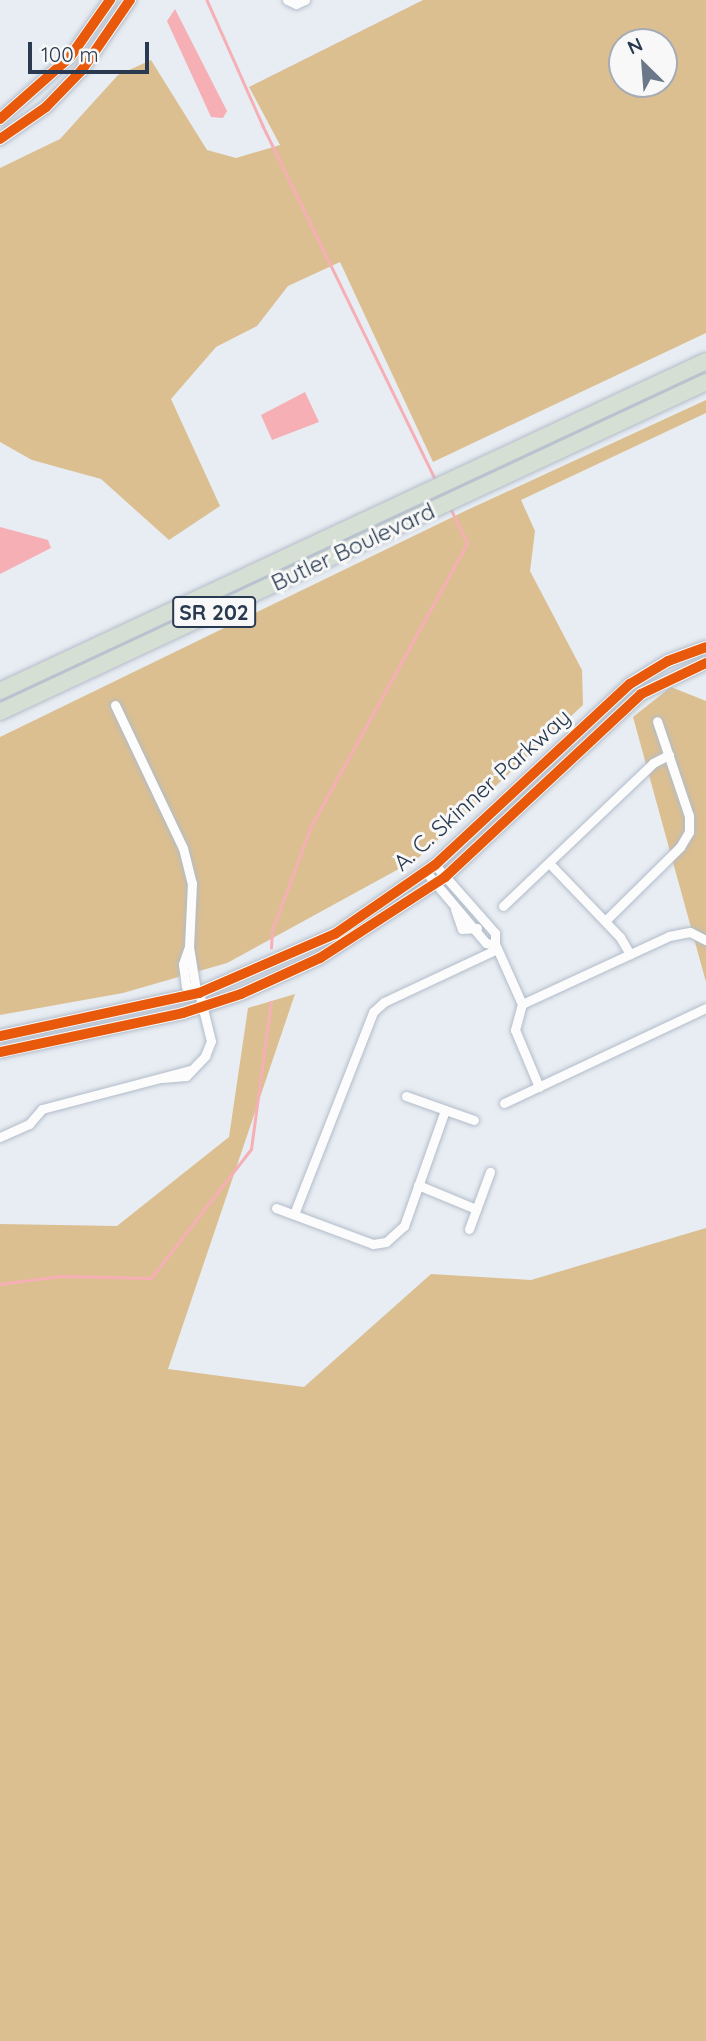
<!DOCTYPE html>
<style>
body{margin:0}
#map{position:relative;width:706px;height:2041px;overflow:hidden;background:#e8edf3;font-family:Quicksand,sans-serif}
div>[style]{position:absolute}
.forest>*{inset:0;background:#dbbf91}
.water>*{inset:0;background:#f5afb5}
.stream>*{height:2.5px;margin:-1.25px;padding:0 1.25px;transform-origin:1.25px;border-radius:1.25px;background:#f5afb5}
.roads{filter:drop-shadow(0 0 2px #b2bcc9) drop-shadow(0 0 2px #b2bcc9)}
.street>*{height:9px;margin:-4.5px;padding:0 4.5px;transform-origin:4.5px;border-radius:4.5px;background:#fcfcfd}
.secondary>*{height:12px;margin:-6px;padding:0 6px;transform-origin:6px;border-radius:6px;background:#fcfcfd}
.highway>*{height:16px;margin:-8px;padding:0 8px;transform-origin:8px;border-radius:8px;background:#d6dfd4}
.cycleway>*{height:10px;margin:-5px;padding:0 5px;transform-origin:5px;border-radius:5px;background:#e8590c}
span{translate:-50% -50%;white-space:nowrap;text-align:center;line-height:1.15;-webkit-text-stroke:6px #f8f8f8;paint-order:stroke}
.shield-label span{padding:2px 5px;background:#f8f8f8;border:2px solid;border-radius:5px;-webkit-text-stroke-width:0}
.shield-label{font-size:21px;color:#283950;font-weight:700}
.street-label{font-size:23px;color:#283950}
.north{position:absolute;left:608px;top:28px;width:70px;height:70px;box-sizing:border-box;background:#f8f8f8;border:2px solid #a5acb5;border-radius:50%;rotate:335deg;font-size:19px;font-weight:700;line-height:28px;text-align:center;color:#283950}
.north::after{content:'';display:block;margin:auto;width:24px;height:32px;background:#6b7889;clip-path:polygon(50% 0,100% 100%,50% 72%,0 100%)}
.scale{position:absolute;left:28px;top:42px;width:121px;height:32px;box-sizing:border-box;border:4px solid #283950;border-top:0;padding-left:9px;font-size:21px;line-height:24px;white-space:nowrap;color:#283950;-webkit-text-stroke:5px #f8f8f8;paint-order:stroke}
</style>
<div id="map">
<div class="forest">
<i style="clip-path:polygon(evenodd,423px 0,706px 0,706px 333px,433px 462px,340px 262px,288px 286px,257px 326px,216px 347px,171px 399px,220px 506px,169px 540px,101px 479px,32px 460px,0 442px,0 168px,60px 139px,118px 75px,151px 60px,207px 150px,236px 158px,280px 145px,249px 87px,423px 0,622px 42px,664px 42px,664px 84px,622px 84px,622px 42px)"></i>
<i style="clip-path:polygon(706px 400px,706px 413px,521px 500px,535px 531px,530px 571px,582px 670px,583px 705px,417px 859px,227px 963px,123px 993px,0 1015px,0 737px,465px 511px)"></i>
<i style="clip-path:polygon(671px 687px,706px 701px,706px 982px,633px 717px)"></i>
<i style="clip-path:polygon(295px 994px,168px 1369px,304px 1387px,431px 1274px,531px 1280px,706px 1228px,706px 2041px,0 2041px,0 1224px,117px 1226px,229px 1137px,248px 1008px)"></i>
</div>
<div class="water">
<i style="clip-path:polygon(175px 9px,227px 111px,223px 118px,211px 117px,167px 21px)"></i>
<i style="clip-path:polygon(305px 392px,319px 422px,272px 440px,261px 415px)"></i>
<i style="clip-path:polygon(0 527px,48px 540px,51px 548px,0 574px)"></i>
</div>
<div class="stream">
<i style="left:207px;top:0;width:138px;rotate:66deg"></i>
<i style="left:263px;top:126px;width:394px;rotate:64deg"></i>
<i style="left:271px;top:948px;width:17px;rotate:-87deg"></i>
<i style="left:272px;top:931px;width:112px;rotate:-69.6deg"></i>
<i style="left:311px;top:826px;width:323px;rotate:-61.1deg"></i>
<i style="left:467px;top:543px;width:39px;rotate:-116deg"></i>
<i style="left:0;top:1284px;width:62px;rotate:-7.5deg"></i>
<i style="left:61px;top:1276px;width:90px;rotate:1.3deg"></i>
<i style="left:151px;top:1278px;width:163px;rotate:-52.2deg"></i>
<i style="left:251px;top:1149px;width:148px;rotate:-82.3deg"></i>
</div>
<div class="roads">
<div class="street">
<i style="left:287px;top:0;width:10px;rotate:24deg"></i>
<i style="left:296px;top:4px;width:10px;rotate:-24deg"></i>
<i style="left:115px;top:705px;width:158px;rotate:64.6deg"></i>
<i style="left:183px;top:848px;width:36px;rotate:76deg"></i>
<i style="left:192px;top:883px;width:64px;rotate:92.7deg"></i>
<i style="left:549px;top:863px;width:103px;rotate:46.2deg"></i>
<i style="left:620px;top:937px;width:20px;rotate:60deg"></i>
<i style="left:426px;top:872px;width:93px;rotate:49.8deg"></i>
<i style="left:486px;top:943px;width:9px;rotate:13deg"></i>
<i style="left:495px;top:945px;width:12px;rotate:-90deg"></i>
<i style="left:495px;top:933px;width:91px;rotate:-131.4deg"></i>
<i style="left:503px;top:906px;width:207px;rotate:-43.6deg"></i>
<i style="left:653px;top:763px;width:18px;rotate:-27deg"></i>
<i style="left:455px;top:909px;width:21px;rotate:71deg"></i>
<i style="left:462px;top:929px;width:15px;rotate:-4deg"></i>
<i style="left:605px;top:921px;width:105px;rotate:-44.6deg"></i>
<i style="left:680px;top:847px;width:17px;rotate:-59deg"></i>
<i style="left:689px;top:832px;width:16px;rotate:-90deg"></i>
<i style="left:689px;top:816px;width:100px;rotate:-108.6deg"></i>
<i style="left:496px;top:946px;width:64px;rotate:65.9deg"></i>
<i style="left:162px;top:1078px;width:24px;rotate:-5deg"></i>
<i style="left:186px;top:1076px;width:28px;rotate:-46deg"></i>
<i style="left:205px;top:1056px;width:16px;rotate:-68deg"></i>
<i style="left:211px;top:1041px;width:49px;rotate:-104deg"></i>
<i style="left:199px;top:993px;width:15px;rotate:-152deg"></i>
<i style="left:186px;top:986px;width:22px;rotate:-98deg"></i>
<i style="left:183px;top:964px;width:18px;rotate:-71deg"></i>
<i style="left:189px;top:947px;width:44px;rotate:80.8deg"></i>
<i style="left:539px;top:1087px;width:62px;rotate:-112.8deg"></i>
<i style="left:515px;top:1030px;width:27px;rotate:-75deg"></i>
<i style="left:522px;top:1004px;width:162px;rotate:-24.8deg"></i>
<i style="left:669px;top:936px;width:21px;rotate:-11deg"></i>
<i style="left:690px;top:932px;width:18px;rotate:27deg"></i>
<i style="left:406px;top:1096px;width:72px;rotate:19.4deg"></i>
<i style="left:504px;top:1103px;width:223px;rotate:-25.2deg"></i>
<i style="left:0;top:1137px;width:32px;rotate:-24deg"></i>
<i style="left:29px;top:1124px;width:20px;rotate:-49deg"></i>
<i style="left:42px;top:1109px;width:154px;rotate:-14.7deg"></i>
<i style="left:418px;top:1185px;width:63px;rotate:22.5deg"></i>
<i style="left:276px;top:1208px;width:103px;rotate:20.4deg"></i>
<i style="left:373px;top:1244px;width:13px;rotate:-9deg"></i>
<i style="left:386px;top:1242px;width:24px;rotate:-42deg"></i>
<i style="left:404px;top:1226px;width:123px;rotate:-70.5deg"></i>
<i style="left:294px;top:1214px;width:217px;rotate:-68.6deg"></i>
<i style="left:373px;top:1012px;width:15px;rotate:-42deg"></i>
<i style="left:384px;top:1002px;width:125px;rotate:-25.1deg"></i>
<i style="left:469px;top:1229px;width:61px;rotate:-69.8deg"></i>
</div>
<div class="secondary">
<i style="left:0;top:119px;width:94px;rotate:-41.5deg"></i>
<i style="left:70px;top:57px;width:70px;rotate:-54.9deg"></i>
<i style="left:0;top:139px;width:56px;rotate:-34.8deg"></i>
<i style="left:46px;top:107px;width:52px;rotate:-45.8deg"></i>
<i style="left:82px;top:70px;width:85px;rotate:-55.6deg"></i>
<i style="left:0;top:1036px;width:204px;rotate:-12.2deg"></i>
<i style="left:199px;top:993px;width:148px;rotate:-23.5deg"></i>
<i style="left:335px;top:934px;width:121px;rotate:-34.6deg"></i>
<i style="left:435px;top:865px;width:266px;rotate:-42.9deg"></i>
<i style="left:630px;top:684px;width:44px;rotate:-31.2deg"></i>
<i style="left:668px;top:661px;width:40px;rotate:-20.2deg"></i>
<i style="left:0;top:1052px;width:187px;rotate:-12deg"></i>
<i style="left:183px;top:1013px;width:61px;rotate:-18.1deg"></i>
<i style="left:241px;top:994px;width:87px;rotate:-24.5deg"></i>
<i style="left:320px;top:958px;width:149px;rotate:-32.9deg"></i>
<i style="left:445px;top:877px;width:268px;rotate:-43deg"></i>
<i style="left:641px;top:694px;width:72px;rotate:-25.5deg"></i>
</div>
<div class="highway">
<i style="left:0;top:691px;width:779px;rotate:-25.05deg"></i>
<i style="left:0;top:712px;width:779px;rotate:-25.05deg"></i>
</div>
</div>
<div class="cycleway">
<i style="left:0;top:119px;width:94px;rotate:-41.5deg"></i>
<i style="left:70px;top:57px;width:70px;rotate:-54.9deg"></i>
<i style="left:0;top:139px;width:56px;rotate:-34.8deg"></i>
<i style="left:46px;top:107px;width:52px;rotate:-45.8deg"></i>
<i style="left:82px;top:70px;width:85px;rotate:-55.6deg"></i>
<i style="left:0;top:1036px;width:204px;rotate:-12.2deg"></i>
<i style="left:199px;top:993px;width:148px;rotate:-23.5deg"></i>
<i style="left:335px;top:934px;width:121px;rotate:-34.6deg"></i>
<i style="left:435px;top:865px;width:266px;rotate:-42.9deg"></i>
<i style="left:630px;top:684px;width:44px;rotate:-31.2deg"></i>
<i style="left:668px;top:661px;width:40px;rotate:-20.2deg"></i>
<i style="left:0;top:1052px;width:187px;rotate:-12deg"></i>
<i style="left:183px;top:1013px;width:61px;rotate:-18.1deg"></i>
<i style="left:241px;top:994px;width:87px;rotate:-24.5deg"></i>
<i style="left:320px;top:958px;width:149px;rotate:-32.9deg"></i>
<i style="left:445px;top:877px;width:268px;rotate:-43deg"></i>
<i style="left:641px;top:694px;width:72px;rotate:-25.5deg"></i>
</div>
<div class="shield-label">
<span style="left:214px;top:612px">SR 202</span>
</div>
<div class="street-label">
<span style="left:353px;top:547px;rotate:-25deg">Butler Boulevard</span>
<span style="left:482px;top:790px;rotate:-42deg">A. C. Skinner Parkway</span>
</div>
<div class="north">N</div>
<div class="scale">100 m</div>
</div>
